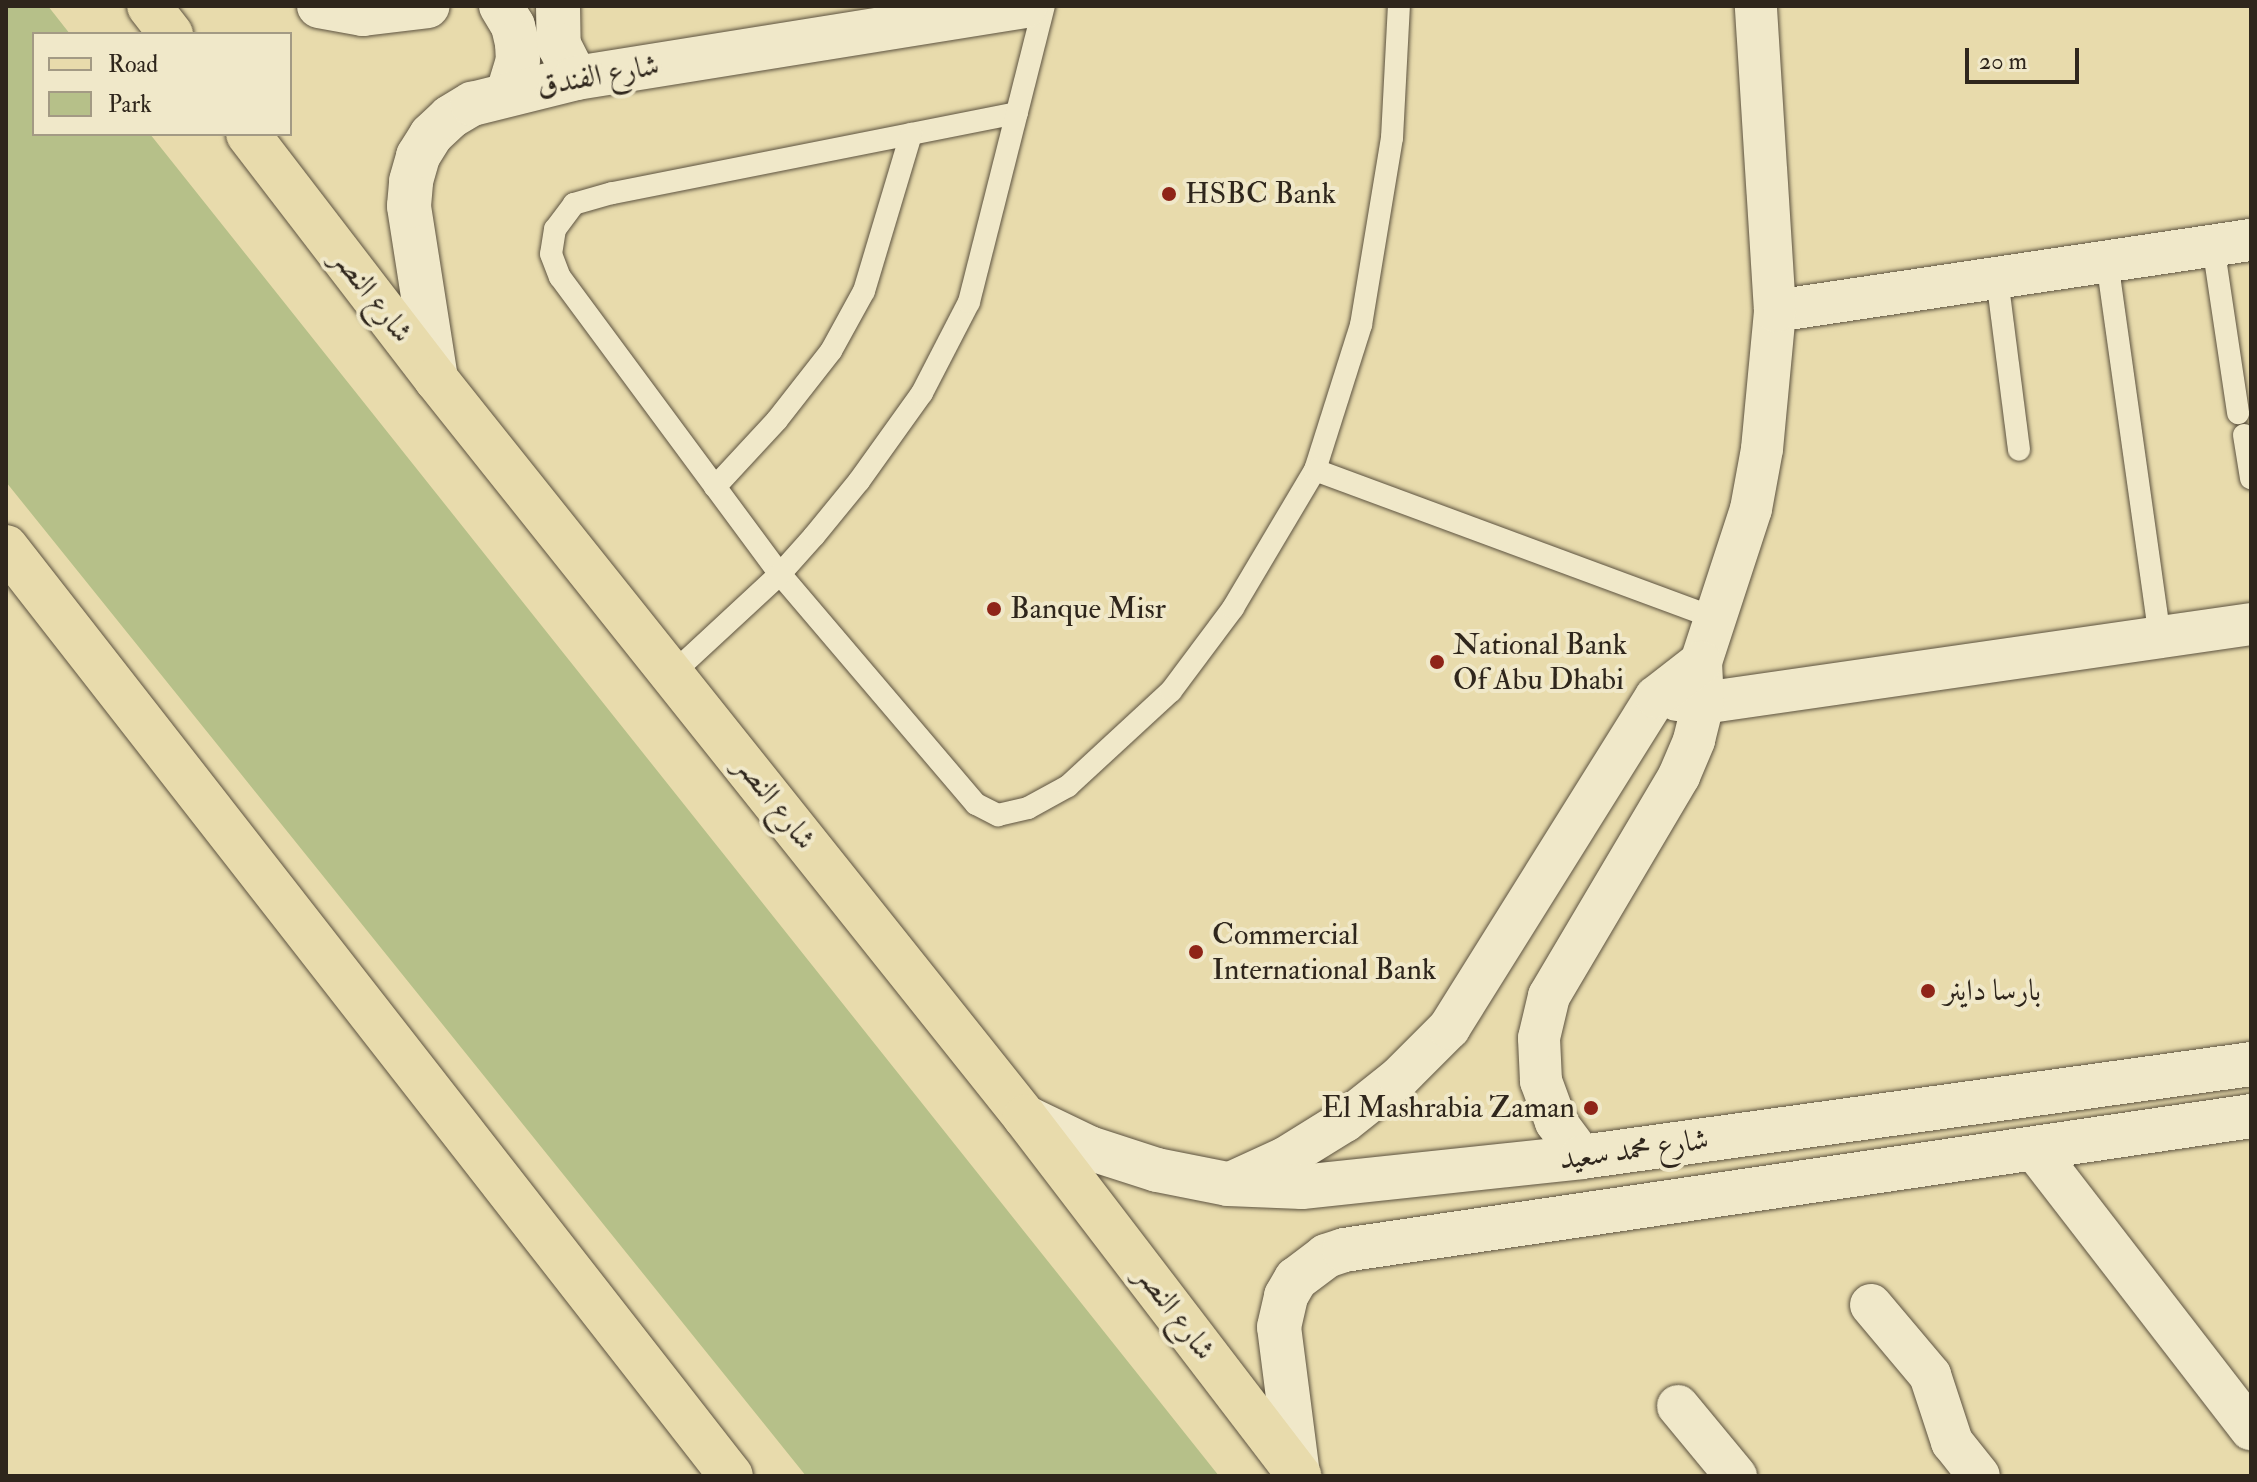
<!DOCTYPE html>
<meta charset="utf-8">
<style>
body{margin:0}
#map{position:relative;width:2257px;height:1482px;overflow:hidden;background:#e8dbac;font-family:"IM FELL Double Pica",Amiri,serif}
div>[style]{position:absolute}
.green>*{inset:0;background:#b6c089}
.roads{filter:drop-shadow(0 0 2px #5d5340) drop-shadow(0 0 2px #5d5340)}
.lane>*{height:22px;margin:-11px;padding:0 11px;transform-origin:11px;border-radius:11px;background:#f0e8c9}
.street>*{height:42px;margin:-21px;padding:0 21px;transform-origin:21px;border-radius:21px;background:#f0e8c9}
.secondary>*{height:44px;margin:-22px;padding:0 22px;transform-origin:22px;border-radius:22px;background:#f0e8c9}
.primary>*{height:44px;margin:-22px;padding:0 22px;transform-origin:22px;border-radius:22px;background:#e8dbac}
.dots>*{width:22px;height:22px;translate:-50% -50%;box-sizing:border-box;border:4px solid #f0e8c9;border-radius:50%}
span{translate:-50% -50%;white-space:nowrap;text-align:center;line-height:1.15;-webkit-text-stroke:8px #f0e8c9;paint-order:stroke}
.street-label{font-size:30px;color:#2f261c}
.poi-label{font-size:30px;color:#2f261c}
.left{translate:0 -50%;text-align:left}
.right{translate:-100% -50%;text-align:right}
.frame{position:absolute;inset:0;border:8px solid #2f261c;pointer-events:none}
.legend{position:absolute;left:32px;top:32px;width:260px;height:104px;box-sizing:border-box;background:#f0e8c9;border:2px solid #a39a84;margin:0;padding:10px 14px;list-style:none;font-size:24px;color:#2f261c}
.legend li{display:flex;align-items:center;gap:16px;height:40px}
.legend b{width:40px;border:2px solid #a39a84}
.scale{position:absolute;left:1965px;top:48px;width:114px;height:36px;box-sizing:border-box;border:4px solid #2f261c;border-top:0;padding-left:10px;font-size:24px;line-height:28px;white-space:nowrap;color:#2f261c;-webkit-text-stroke:6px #f0e8c9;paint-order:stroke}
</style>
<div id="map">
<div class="green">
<i style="clip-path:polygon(6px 6px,48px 6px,70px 34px,34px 34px,34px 134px,150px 134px,1219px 1476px,806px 1476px,6px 482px)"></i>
</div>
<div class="roads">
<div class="lane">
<i style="left:1017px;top:113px;width:413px;rotate:168.8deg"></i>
<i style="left:612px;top:193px;width:40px;rotate:164deg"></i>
<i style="left:574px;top:204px;width:31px;rotate:127deg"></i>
<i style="left:555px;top:229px;width:25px;rotate:99deg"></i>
<i style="left:551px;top:254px;width:25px;rotate:69deg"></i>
<i style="left:560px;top:277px;width:370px;rotate:53.5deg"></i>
<i style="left:780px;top:574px;width:302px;rotate:49.6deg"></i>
<i style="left:976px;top:804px;width:25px;rotate:27deg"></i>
<i style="left:998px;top:815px;width:31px;rotate:-13deg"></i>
<i style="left:1028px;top:808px;width:46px;rotate:-28.8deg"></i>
<i style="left:1068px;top:786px;width:140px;rotate:-42.7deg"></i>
<i style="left:1171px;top:691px;width:104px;rotate:-53.2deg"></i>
<i style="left:1233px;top:608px;width:161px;rotate:-59.3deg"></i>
<i style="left:1315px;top:470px;width:152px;rotate:-72.4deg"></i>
<i style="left:1361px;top:325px;width:190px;rotate:-80.6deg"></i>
<i style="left:1392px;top:138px;width:132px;rotate:-87deg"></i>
<i style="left:2213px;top:245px;width:170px;rotate:81.5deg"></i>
<i style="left:2107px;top:261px;width:380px;rotate:82deg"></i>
<i style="left:1997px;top:278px;width:173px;rotate:82.7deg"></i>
<i style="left:2244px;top:435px;width:44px;rotate:80.8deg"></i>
<i style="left:1315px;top:470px;width:427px;rotate:20.3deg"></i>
<i style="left:715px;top:487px;width:91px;rotate:-47.2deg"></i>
<i style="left:777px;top:420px;width:88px;rotate:-52deg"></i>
<i style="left:831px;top:351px;width:68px;rotate:-61.2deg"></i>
<i style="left:864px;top:291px;width:164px;rotate:-73.3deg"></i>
<i style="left:672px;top:674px;width:147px;rotate:-42.8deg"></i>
<i style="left:780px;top:574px;width:51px;rotate:-48.2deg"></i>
<i style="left:814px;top:536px;width:71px;rotate:-50.7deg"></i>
<i style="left:859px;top:481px;width:108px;rotate:-54.4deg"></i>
<i style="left:922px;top:393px;width:102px;rotate:-62.7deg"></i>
<i style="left:969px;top:302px;width:305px;rotate:-75.8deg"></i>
</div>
<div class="street">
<i style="left:1775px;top:311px;width:481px;rotate:-8.5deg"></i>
<i style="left:1677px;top:700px;width:26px;rotate:7deg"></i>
<i style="left:1703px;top:703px;width:554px;rotate:-8.2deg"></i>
<i style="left:2035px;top:1150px;width:353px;rotate:52.3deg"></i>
<i style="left:1582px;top:1157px;width:44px;rotate:-126.6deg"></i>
<i style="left:1556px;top:1122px;width:44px;rotate:-110.1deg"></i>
<i style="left:1541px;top:1081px;width:43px;rotate:-92.7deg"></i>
<i style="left:1539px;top:1038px;width:43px;rotate:-76.6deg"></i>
<i style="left:1549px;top:996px;width:256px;rotate:-59.4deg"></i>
<i style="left:1679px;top:776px;width:39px;rotate:-67deg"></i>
<i style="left:1694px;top:740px;width:38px;rotate:-76deg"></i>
<i style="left:1703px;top:703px;width:41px;rotate:-92.8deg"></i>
<i style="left:1701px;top:662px;width:161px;rotate:-71.9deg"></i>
<i style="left:1751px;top:509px;width:61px;rotate:-79.6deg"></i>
<i style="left:1762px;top:449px;width:139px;rotate:-84.6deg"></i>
<i style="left:1775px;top:311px;width:306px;rotate:-93.6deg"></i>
<i style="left:1228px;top:1184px;width:63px;rotate:-24.5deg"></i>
<i style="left:1285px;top:1158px;width:70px;rotate:-31.7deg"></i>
<i style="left:1345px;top:1121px;width:69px;rotate:-38.5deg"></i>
<i style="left:1399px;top:1078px;width:71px;rotate:-45deg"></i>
<i style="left:1449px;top:1028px;width:390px;rotate:-58deg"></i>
<i style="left:1656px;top:697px;width:57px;rotate:-37.9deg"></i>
<i style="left:1871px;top:1305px;width:92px;rotate:49.9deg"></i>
<i style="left:1930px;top:1375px;width:71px;rotate:71.8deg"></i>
<i style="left:1952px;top:1442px;width:43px;rotate:51.5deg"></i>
<i style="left:1678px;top:1406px;width:91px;rotate:50.4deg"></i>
</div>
<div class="secondary">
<i style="left:319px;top:6px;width:45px;rotate:10.3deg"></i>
<i style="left:363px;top:14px;width:65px;rotate:-7deg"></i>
<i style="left:501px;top:6px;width:23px;rotate:59deg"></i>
<i style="left:513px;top:26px;width:17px;rotate:77deg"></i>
<i style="left:517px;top:43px;width:17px;rotate:87deg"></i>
<i style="left:518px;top:60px;width:34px;rotate:107deg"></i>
<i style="left:558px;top:6px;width:39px;rotate:89deg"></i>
<i style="left:559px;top:45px;width:37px;rotate:63deg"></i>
<i style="left:436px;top:379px;width:175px;rotate:-98.9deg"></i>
<i style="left:409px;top:206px;width:25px;rotate:-85deg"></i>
<i style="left:411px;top:181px;width:26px;rotate:-74deg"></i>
<i style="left:418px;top:156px;width:25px;rotate:-58deg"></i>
<i style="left:431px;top:135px;width:26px;rotate:-43deg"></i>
<i style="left:450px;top:117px;width:26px;rotate:-31deg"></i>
<i style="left:472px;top:104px;width:107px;rotate:-14deg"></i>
<i style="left:576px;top:78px;width:455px;rotate:-9.1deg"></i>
<i style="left:1025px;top:1117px;width:71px;rotate:25.8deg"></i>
<i style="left:1089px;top:1148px;width:71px;rotate:17.9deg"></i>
<i style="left:1157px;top:1170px;width:72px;rotate:11.2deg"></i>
<i style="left:1228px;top:1184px;width:74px;rotate:2.3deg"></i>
<i style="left:1302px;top:1187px;width:282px;rotate:-6.1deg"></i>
<i style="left:1582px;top:1157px;width:675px;rotate:-7.91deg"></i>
<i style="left:1298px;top:1475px;width:149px;rotate:-97.3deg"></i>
<i style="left:1279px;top:1327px;width:32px;rotate:-77deg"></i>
<i style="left:1286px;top:1296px;width:20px;rotate:-60deg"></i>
<i style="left:1296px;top:1279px;width:38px;rotate:-37deg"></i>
<i style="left:1326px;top:1256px;width:19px;rotate:-18deg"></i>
<i style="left:1344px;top:1250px;width:917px;rotate:-8.4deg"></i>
</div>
<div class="primary">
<i style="left:149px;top:6px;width:36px;rotate:52deg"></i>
<i style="left:248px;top:134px;width:309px;rotate:52.5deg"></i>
<i style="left:436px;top:379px;width:944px;rotate:51.41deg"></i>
<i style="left:1025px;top:1117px;width:452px;rotate:52.6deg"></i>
<i style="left:6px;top:547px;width:1178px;rotate:52.03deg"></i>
</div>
</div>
<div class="dots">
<i style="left:1169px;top:194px;background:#8f2418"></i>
<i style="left:994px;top:609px;background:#8f2418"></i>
<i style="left:1437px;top:662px;background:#8f2418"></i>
<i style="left:1196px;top:952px;background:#8f2418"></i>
<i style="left:1928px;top:991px;background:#8f2418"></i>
<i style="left:1591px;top:1108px;background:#8f2418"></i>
</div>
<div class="street-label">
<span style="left:598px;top:76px;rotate:-10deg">شارع الفندق</span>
<span style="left:372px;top:296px;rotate:52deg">شارع النصر</span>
<span style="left:775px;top:803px;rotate:52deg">شارع النصر</span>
<span style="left:1634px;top:1150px;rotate:-8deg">شارع محمد سعيد</span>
<span style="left:1175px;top:1313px;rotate:53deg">شارع النصر</span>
</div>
<div class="poi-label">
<span class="left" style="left:1185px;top:194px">HSBC Bank</span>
<span class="left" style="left:1010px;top:609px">Banque Misr</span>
<span class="left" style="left:1453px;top:662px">National Bank<br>Of Abu Dhabi</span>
<span class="left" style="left:1212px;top:952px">Commercial<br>International Bank</span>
<span class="left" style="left:1944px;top:991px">بارسا داينر</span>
<span class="right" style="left:1575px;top:1108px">El Mashrabia Zaman</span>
</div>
<div class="frame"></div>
<ul class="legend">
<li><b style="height:10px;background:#e8dbac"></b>Road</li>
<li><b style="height:22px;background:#b6c089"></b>Park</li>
</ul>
<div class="scale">20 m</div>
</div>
